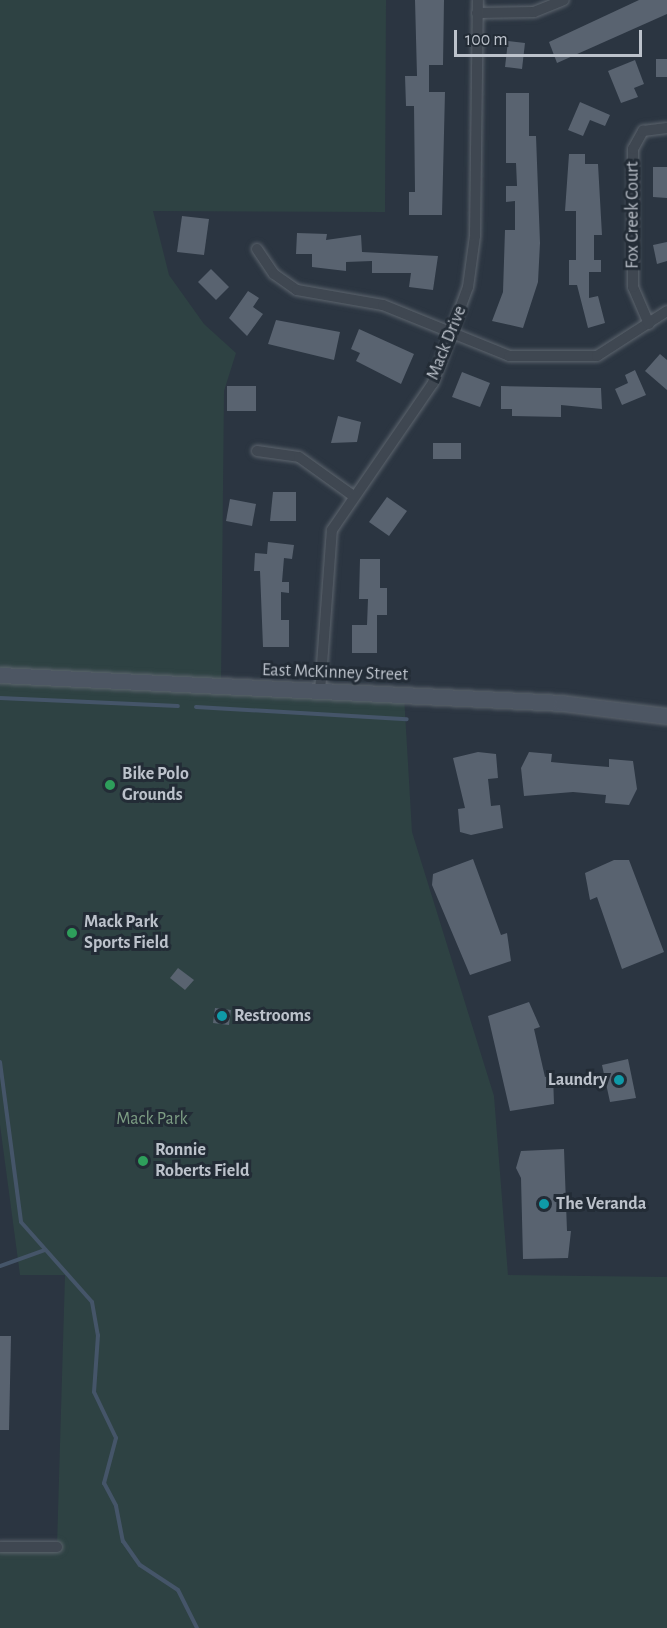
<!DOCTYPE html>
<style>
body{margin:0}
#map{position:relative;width:667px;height:1628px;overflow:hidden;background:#2b3541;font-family:"Alegreya Sans",sans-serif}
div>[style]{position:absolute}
.green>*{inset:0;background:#2e4243}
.stream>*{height:4px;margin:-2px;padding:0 2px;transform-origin:2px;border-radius:2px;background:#455569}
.building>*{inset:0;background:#596370}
.roads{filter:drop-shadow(0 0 2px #5d656e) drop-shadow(0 0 2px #5d656e)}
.minor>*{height:10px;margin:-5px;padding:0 5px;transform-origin:5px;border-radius:5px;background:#3f4751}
.secondary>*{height:15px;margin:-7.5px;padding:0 7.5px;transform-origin:7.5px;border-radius:7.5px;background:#4d5663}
.dots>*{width:16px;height:16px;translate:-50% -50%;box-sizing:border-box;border:3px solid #232c36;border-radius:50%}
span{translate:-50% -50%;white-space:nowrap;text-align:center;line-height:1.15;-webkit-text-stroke:6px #232c36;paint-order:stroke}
.street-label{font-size:18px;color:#bcc2cb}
.poi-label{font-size:18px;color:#bcc2cb;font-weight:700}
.left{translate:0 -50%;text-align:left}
.right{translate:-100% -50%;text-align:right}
.park-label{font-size:18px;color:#7d9e84}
.scale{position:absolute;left:454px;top:30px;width:188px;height:27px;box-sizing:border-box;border:3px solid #bcc2cb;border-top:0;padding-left:8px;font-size:18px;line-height:21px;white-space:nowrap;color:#bcc2cb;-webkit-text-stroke:4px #232c36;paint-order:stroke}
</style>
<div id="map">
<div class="green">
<i style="clip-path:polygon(0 0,386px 0,385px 212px,153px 211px,169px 275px,204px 324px,236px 353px,224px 391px,221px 687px,404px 695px,412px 832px,494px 1096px,508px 1275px,667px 1277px,667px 1628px,0 1628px,0 1547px,57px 1546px,65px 1275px,20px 1275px,0 1125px)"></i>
</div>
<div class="stream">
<i style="left:0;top:698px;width:178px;rotate:2.6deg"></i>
<i style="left:196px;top:707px;width:211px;rotate:3.3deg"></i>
<i style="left:0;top:1062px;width:161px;rotate:82.5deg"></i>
<i style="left:21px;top:1222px;width:107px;rotate:48.4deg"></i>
<i style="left:92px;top:1302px;width:34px;rotate:80deg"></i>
<i style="left:98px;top:1335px;width:57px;rotate:94deg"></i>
<i style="left:94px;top:1392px;width:51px;rotate:64.4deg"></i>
<i style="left:116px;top:1438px;width:47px;rotate:104.9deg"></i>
<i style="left:104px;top:1483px;width:26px;rotate:62deg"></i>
<i style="left:116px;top:1506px;width:36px;rotate:79deg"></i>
<i style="left:123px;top:1541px;width:29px;rotate:55deg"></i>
<i style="left:140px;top:1565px;width:45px;rotate:33.3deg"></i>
<i style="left:178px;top:1590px;width:42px;rotate:63.4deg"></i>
<i style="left:0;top:1266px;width:48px;rotate:-19.6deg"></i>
</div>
<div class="building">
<i style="clip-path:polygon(415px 0,444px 0,443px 65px,429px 65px,429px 92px,445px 92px,442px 215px,409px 215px,409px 192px,415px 192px,414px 106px,406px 106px,405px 76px,417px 76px)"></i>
<i style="clip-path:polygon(639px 0,667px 0,667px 14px,557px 63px,549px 42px)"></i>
<i style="clip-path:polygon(508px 41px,525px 43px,522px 69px,505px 67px)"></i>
<i style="clip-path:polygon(656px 59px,667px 59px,667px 77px,656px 77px)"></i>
<i style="clip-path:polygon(635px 60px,644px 84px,634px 88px,638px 97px,621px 103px,608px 71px)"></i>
<i style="clip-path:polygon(506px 93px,529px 93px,529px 136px,536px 136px,540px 243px,538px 282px,523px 328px,492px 321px,503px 292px,505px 230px,515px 230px,515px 201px,506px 202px,506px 186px,517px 186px,516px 163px,506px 163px)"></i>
<i style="clip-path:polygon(580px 102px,610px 115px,605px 126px,590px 120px,583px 136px,568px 130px)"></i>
<i style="clip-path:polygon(569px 154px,585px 154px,585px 164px,598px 164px,602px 235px,594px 235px,594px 260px,601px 260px,601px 272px,589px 272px,589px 298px,598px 296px,605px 323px,588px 328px,577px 285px,569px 285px,569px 260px,576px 260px,576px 211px,565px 211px)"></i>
<i style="clip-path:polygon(653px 167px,667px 167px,667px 198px,653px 197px)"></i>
<i style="clip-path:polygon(182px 216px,209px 219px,204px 255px,177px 252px)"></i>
<i style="clip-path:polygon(297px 233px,327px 234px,326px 240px,361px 235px,362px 252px,438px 256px,433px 290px,409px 287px,411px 273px,372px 273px,372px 261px,346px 262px,346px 271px,312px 267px,312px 254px,296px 254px)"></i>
<i style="clip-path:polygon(667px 242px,667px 261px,657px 264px,653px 245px)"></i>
<i style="clip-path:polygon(211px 269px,229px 287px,216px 300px,198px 282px)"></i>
<i style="clip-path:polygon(248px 291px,259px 298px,253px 307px,263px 314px,247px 336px,229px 318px)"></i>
<i style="clip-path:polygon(276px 320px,340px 332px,334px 360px,268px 344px)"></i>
<i style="clip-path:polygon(359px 329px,414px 354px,401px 384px,356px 361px,360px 353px,351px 349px)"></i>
<i style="clip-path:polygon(660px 354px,667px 360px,667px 390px,645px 371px)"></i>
<i style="clip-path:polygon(635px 370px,646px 395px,622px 405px,615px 389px,628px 383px,625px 375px)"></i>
<i style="clip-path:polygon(462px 372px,490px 383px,480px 407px,452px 397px)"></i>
<i style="clip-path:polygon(227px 386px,256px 386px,256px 411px,227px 411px)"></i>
<i style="clip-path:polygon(501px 386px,601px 388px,602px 409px,561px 405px,561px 417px,512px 416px,512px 409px,501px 409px)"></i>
<i style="clip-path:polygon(338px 416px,361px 422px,357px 442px,331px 443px)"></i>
<i style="clip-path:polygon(433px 443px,461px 443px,461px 459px,433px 459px)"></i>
<i style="clip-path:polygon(273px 492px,296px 492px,296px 521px,270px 521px)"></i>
<i style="clip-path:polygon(387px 497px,407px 511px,389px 536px,369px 522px)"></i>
<i style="clip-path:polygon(230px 499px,256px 504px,252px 526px,226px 521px)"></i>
<i style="clip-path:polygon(268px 542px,294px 545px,292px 559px,284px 558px,282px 582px,289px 582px,289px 593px,281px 592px,281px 620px,289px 620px,289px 647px,263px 647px,260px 571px,254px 571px,255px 553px,267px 554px)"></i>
<i style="clip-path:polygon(360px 559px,380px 559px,380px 588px,387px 588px,387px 615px,377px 615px,377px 653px,352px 653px,352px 625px,367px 625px,368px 599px,359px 599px)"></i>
<i style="clip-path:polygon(478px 752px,496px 754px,498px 778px,488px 779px,491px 806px,500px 805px,503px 828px,471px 835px,460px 832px,458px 809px,465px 808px,453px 758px)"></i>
<i style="clip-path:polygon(529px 752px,552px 754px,551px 762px,572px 764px,609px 767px,609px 759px,633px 761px,637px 789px,629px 805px,605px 803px,606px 795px,573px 792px,524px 796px,521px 768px)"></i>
<i style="clip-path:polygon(473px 859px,501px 935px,507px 933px,511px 961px,470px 975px,432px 885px,433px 874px)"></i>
<i style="clip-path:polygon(614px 860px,629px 860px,664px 952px,622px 969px,597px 897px,590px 900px,585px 873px)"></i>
<i style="clip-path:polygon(178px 968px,194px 980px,185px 990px,170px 978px)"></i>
<i style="clip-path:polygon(529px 1002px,540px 1027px,534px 1029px,545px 1077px,553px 1075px,554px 1104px,510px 1111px,488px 1016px)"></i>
<i style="clip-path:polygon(215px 1008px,231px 1010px,229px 1025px,213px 1023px)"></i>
<i style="clip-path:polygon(628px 1059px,636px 1098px,610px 1102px,602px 1065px)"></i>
<i style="clip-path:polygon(564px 1149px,567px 1231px,571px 1231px,568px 1258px,523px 1259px,521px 1178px,516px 1168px,521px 1151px)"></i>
<i style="clip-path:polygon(0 1336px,11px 1336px,9px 1430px,0 1430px)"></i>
</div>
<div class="roads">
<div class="minor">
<i style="left:477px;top:13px;width:57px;rotate:-1deg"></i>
<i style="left:534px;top:12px;width:32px;rotate:-22deg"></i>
<i style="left:257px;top:249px;width:30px;rotate:56deg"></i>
<i style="left:274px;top:274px;width:28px;rotate:35deg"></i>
<i style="left:297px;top:290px;width:87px;rotate:9.9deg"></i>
<i style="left:383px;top:305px;width:136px;rotate:22deg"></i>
<i style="left:509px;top:356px;width:88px"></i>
<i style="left:597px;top:356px;width:83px;rotate:-32.7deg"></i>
<i style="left:649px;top:324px;width:40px;rotate:-113.4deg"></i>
<i style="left:633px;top:287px;width:138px;rotate:-90deg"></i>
<i style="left:633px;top:149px;width:21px;rotate:-61deg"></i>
<i style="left:643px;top:131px;width:24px;rotate:-7deg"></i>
<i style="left:257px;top:451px;width:42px;rotate:8.1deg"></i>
<i style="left:299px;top:457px;width:65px;rotate:35.6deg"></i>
<i style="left:320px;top:692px;width:162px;rotate:-85.8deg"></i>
<i style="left:332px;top:530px;width:178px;rotate:-55.5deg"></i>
<i style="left:433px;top:383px;width:102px;rotate:-70deg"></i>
<i style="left:468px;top:287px;width:51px;rotate:-82.2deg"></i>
<i style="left:475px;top:236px;width:236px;rotate:-89.3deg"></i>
<i style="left:0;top:1547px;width:57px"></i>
</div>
<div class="secondary">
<i style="left:0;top:675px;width:563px;rotate:2.85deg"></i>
<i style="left:562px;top:703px;width:106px;rotate:7.1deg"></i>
</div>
</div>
<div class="dots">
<i style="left:110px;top:785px;background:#2e9e5b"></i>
<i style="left:72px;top:933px;background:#2e9e5b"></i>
<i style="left:222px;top:1016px;background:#0f9aa8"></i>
<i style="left:619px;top:1080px;background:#0f9aa8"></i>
<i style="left:143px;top:1161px;background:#2e9e5b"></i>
<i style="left:544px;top:1204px;background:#0f9aa8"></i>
</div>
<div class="street-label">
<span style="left:633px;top:215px;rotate:-90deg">Fox Creek Court</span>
<span style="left:447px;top:343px;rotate:-68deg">Mack Drive</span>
<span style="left:335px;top:673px;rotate:2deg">East McKinney Street</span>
</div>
<div class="poi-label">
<span class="left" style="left:122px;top:785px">Bike Polo<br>Grounds</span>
<span class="left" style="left:84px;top:933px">Mack Park<br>Sports Field</span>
<span class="left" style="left:234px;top:1016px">Restrooms</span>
<span class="right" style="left:607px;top:1080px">Laundry</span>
<span class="left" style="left:155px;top:1161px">Ronnie<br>Roberts Field</span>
<span class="left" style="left:556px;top:1204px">The Veranda</span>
</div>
<div class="park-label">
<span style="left:152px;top:1119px">Mack Park</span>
</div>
<div class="scale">100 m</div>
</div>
